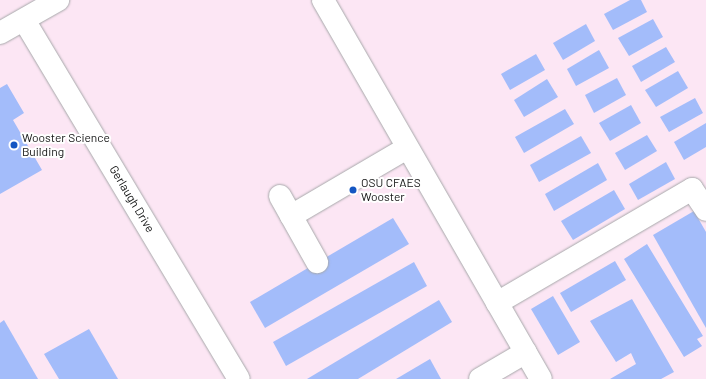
<!DOCTYPE html>
<style>
body{margin:0}
#map{position:relative;width:706px;height:379px;overflow:hidden;background:#f6f7fa;font-family:Barlow,sans-serif}
div>[style]{position:absolute}
.education>*{inset:0;background:#fce6f4}
.building>*{inset:0;background:#a3bcfa}
.roads{filter:drop-shadow(0 0 1px #a7a8aa) drop-shadow(0 0 1px #a7a8aa)}
.minor>*{height:22px;margin:-11px;padding:0 11px;transform-origin:11px;border-radius:11px;background:#fff}
.dots>*{width:11px;height:11px;translate:-50% -50%;box-sizing:border-box;border:2px solid #fff;border-radius:50%}
span{translate:-50% -50%;white-space:nowrap;text-align:center;line-height:1.15;-webkit-text-stroke:4px #fff;paint-order:stroke}
.poi-label{font-size:12px;color:#141515}
.left{translate:0 -50%;text-align:left}
.street-label{font-size:12px;color:#141515}
</style>
<div id="map">
<div class="education">
<i style="clip-path:polygon(0 0,706px 0,706px 379px,0 379px)"></i>
</div>
<div class="building">
<i style="clip-path:polygon(630px 0,641px 0,647px 12px,613px 30px,604px 14px)"></i>
<i style="clip-path:polygon(653px 19px,663px 37px,629px 56px,618px 38px)"></i>
<i style="clip-path:polygon(586px 24px,595px 41px,563px 60px,553px 43px)"></i>
<i style="clip-path:polygon(666px 47px,675px 62px,641px 82px,632px 66px)"></i>
<i style="clip-path:polygon(599px 50px,609px 68px,576px 86px,567px 69px)"></i>
<i style="clip-path:polygon(536px 54px,545px 70px,510px 90px,501px 74px)"></i>
<i style="clip-path:polygon(678px 71px,688px 88px,656px 107px,645px 90px)"></i>
<i style="clip-path:polygon(617px 78px,626px 95px,594px 113px,585px 95px)"></i>
<i style="clip-path:polygon(547px 79px,558px 97px,524px 117px,514px 100px)"></i>
<i style="clip-path:polygon(7px 84px,24px 113px,13px 120px,42px 170px,0 194px,0 88px)"></i>
<i style="clip-path:polygon(695px 98px,703px 113px,669px 132px,660px 117px)"></i>
<i style="clip-path:polygon(631px 105px,641px 123px,610px 141px,599px 123px)"></i>
<i style="clip-path:polygon(565px 109px,574px 124px,524px 153px,515px 137px)"></i>
<i style="clip-path:polygon(706px 123px,706px 147px,684px 160px,674px 142px)"></i>
<i style="clip-path:polygon(647px 135px,657px 151px,625px 170px,615px 153px)"></i>
<i style="clip-path:polygon(581px 136px,591px 153px,539px 182px,530px 165px)"></i>
<i style="clip-path:polygon(666px 162px,675px 179px,638px 200px,629px 184px)"></i>
<i style="clip-path:polygon(598px 163px,607px 180px,554px 211px,545px 194px)"></i>
<i style="clip-path:polygon(614px 190px,625px 209px,573px 240px,561px 221px)"></i>
<i style="clip-path:polygon(694px 211px,706px 232px,706px 328px,653px 235px)"></i>
<i style="clip-path:polygon(393px 218px,409px 244px,265px 328px,250px 302px)"></i>
<i style="clip-path:polygon(647px 244px,703px 336px,697px 339px,702px 346px,684px 357px,624px 259px)"></i>
<i style="clip-path:polygon(615px 261px,626px 280px,571px 312px,560px 293px)"></i>
<i style="clip-path:polygon(414px 262px,427px 286px,286px 366px,273px 342px)"></i>
<i style="clip-path:polygon(553px 296px,580px 342px,558px 355px,531px 309px)"></i>
<i style="clip-path:polygon(632px 299px,674px 372px,661px 379px,610px 379px,636px 364px,631px 353px,616px 362px,590px 321px)"></i>
<i style="clip-path:polygon(439px 300px,452px 322px,358px 379px,307px 379px)"></i>
<i style="clip-path:polygon(4px 320px,38px 379px,0 379px,0 323px)"></i>
<i style="clip-path:polygon(89px 329px,118px 379px,59px 379px,44px 354px)"></i>
<i style="clip-path:polygon(430px 359px,441px 379px,396px 379px)"></i>
</div>
<div class="roads">
<div class="minor">
<i style="left:323px;top:0;width:437px;rotate:60.1deg"></i>
<i style="left:24px;top:20px;width:418px;rotate:59.1deg"></i>
<i style="left:0;top:33px;width:67px;rotate:-29.6deg"></i>
<i style="left:280px;top:196px;width:76px;rotate:60.7deg"></i>
<i style="left:291px;top:216px;width:134px;rotate:-30.4deg"></i>
<i style="left:497px;top:303px;width:226px;rotate:-30.3deg"></i>
<i style="left:692px;top:189px;width:25px;rotate:56deg"></i>
<i style="left:480px;top:379px;width:53px;rotate:-30.4deg"></i>
</div>
</div>
<div class="dots">
<i style="left:14px;top:145px;background:#1456c2"></i>
<i style="left:353px;top:190px;background:#1456c2"></i>
</div>
<div class="poi-label">
<span class="left" style="left:22px;top:145px">Wooster Science<br>Building</span>
<span class="left" style="left:361px;top:190px">OSU CFAES<br>Wooster</span>
</div>
<div class="street-label">
<span style="left:132px;top:199px;rotate:59deg">Gerlaugh Drive</span>
</div>
</div>
